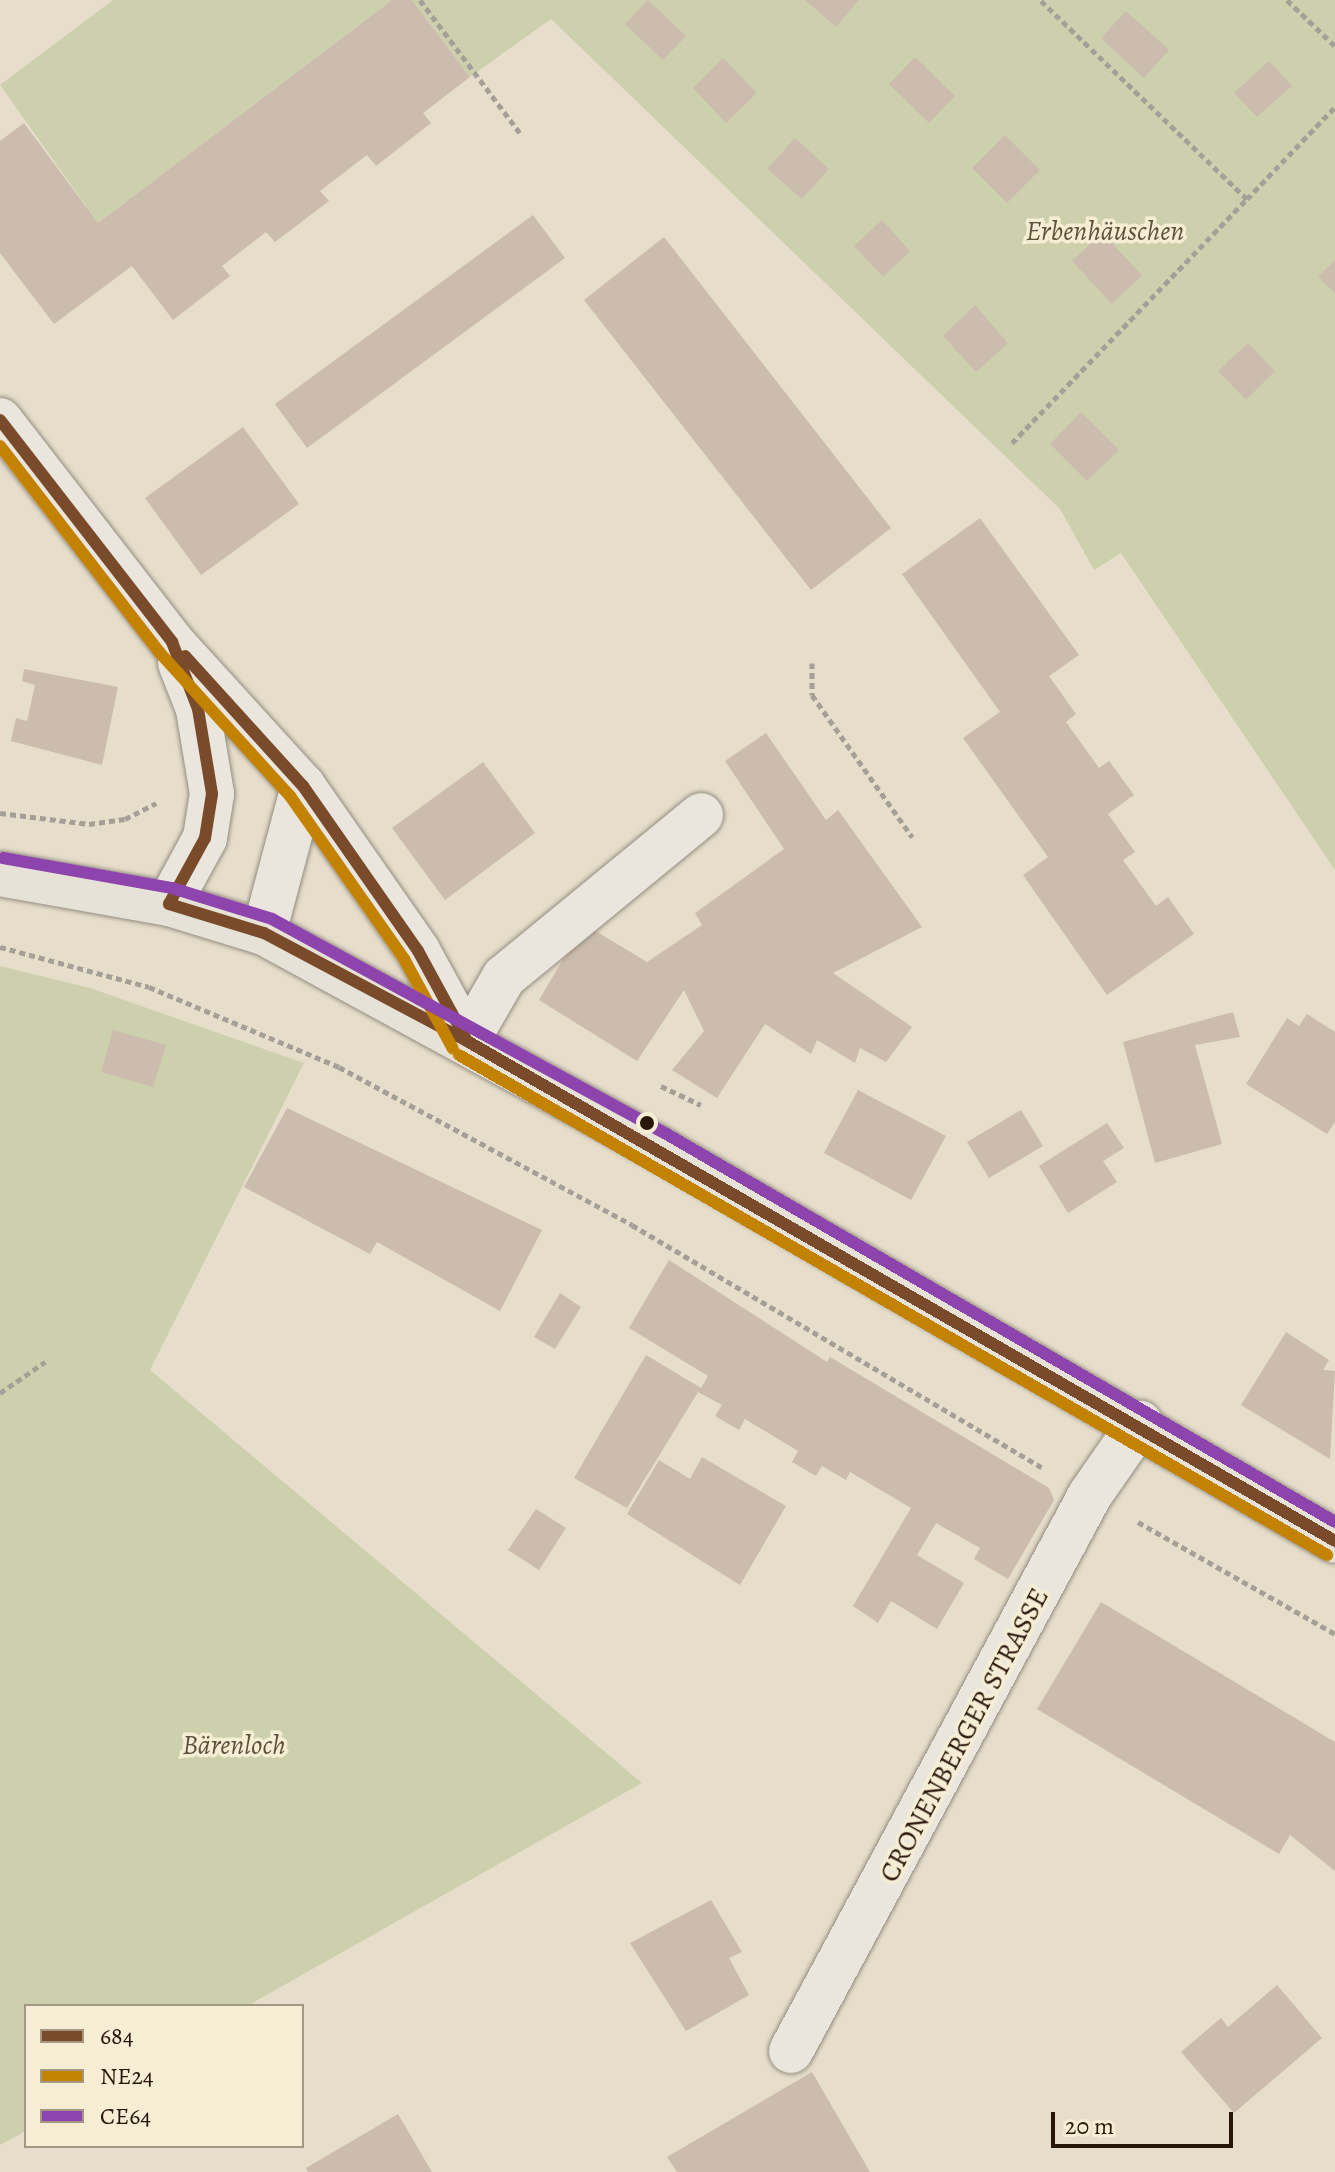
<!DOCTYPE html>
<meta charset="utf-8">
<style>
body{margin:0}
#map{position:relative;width:1335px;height:2172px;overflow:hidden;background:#e6deca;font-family:Alegreya,serif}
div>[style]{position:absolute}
.green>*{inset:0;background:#cdd0ac}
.building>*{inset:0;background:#cbbcad}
.path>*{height:5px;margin-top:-2.5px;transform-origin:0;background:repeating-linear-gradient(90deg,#a5a097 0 6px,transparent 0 10px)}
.roads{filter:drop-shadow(0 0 2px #948c80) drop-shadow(0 0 2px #948c80)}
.minor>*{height:44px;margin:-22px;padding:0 22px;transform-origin:22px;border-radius:22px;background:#eae6dd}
.major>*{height:44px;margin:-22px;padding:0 22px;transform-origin:22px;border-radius:22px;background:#e7e2d7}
.bus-1>*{height:12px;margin:-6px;padding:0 6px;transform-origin:6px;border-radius:6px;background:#7a4b2a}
.bus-2>*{height:12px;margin:-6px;padding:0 6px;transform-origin:6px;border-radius:6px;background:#c48203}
.bus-3>*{height:12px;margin:-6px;padding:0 6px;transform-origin:6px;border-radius:6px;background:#8e44ad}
.dots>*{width:22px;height:22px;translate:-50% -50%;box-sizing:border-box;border:4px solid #f6edd5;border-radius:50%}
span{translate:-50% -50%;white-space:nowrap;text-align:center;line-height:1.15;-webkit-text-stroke:7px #f6edd5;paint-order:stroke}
.park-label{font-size:28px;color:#5b533b;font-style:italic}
.street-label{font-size:28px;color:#29160b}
.legend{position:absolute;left:24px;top:2004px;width:280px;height:144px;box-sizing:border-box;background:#f6edd5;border:2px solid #a49784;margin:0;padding:10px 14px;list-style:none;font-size:24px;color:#29160b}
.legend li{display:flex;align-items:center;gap:16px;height:40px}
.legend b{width:40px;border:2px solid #a49784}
.scale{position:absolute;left:1051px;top:2112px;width:182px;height:36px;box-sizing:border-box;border:4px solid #29160b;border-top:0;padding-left:10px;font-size:24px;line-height:28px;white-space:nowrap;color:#29160b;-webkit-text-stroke:6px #f6edd5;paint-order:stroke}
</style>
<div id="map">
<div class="green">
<i style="clip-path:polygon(113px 0,392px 0,98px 223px,0 85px)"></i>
<i style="clip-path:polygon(412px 0,1335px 0,1335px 870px,1121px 553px,1094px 570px,1060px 509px,551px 19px,470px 77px)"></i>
<i style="clip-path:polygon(0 966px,90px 988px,304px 1063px,150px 1370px,642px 1783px,247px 2006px,26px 2006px,26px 2131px,0 2145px)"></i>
</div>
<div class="building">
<i style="clip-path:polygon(392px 0,412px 0,470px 77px,423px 113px,431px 123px,376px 166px,367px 155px,320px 191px,329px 201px,275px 242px,266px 232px,222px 266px,230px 276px,173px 320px,132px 266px,54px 324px,0 253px,0 141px,24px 123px,98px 223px)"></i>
<i style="clip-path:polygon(648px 0,686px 36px,663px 60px,625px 24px)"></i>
<i style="clip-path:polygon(805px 0,859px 0,836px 27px)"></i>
<i style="clip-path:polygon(1126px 11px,1169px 50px,1144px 78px,1101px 38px)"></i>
<i style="clip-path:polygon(915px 57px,955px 96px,929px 123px,889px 84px)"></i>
<i style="clip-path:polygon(723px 58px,757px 93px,726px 123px,693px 88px)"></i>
<i style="clip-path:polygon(1269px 61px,1292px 86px,1257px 117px,1234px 93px)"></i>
<i style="clip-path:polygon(1005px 135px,1040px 170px,1007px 203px,972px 168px)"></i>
<i style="clip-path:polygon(795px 138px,829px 169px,802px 199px,767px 169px)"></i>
<i style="clip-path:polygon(533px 215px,565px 258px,307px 448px,275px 404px)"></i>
<i style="clip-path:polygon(882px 220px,910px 251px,883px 277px,854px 246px)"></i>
<i style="clip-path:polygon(1102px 233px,1142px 275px,1112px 304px,1072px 261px)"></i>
<i style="clip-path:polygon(664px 237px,891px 528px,811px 590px,584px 300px)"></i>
<i style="clip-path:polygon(1335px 260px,1335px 293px,1318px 277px)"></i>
<i style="clip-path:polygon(975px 305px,1008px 343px,976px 372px,943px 336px)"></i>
<i style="clip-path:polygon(1248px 343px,1275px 371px,1246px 400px,1218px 371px)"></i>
<i style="clip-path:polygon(1081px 412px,1119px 450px,1087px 481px,1050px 444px)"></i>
<i style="clip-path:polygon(243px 427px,299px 504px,201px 575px,145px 498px)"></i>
<i style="clip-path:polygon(980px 518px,1079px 655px,1049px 676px,1076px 714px,1066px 722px,1099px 768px,1109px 761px,1134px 795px,1108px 814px,1135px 852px,1123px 860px,1156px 906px,1168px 897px,1194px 934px,1107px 995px,1023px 875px,1048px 857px,963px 738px,1000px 712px,902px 574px)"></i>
<i style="clip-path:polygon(24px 669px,118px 687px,102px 765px,11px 741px,16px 718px,27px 721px,35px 685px,22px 681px)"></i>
<i style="clip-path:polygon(766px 733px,826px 820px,838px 810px,922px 927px,833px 973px,912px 1027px,886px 1062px,860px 1048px,855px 1063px,817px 1040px,811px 1054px,765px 1024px,717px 1098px,672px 1070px,704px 1031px,684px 990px,637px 1061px,539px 1000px,584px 924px,647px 962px,702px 925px,695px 913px,784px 849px,725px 761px)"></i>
<i style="clip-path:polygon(483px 762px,535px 833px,445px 900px,392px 828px)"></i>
<i style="clip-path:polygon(1233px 1012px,1240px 1037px,1195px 1045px,1222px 1144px,1155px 1163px,1123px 1042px)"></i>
<i style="clip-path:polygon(1307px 1014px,1335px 1032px,1335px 1122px,1327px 1134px,1246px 1084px,1287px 1018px,1299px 1026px)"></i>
<i style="clip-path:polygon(113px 1030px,166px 1045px,153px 1087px,101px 1072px)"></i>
<i style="clip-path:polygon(858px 1090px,946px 1136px,911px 1200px,824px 1153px)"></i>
<i style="clip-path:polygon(287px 1108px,542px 1230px,500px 1311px,377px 1242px,370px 1254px,244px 1187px)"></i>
<i style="clip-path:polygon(1021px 1110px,1043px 1146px,989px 1178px,967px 1142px)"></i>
<i style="clip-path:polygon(1107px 1123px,1124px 1148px,1103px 1161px,1117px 1182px,1068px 1213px,1039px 1166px)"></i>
<i style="clip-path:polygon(669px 1260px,827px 1362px,830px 1357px,1049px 1488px,1054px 1500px,1008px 1579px,974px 1559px,980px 1548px,936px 1523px,917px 1555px,964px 1583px,937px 1629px,891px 1601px,878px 1623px,853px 1606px,911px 1508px,850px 1472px,846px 1480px,822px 1466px,816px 1476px,792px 1462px,798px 1451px,745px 1419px,739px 1430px,715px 1416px,722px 1405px,698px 1392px,627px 1508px,574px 1478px,646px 1355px,701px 1388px,708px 1376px,629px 1328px)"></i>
<i style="clip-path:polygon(560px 1293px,581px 1307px,555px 1349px,534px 1337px)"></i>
<i style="clip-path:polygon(1286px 1332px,1329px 1360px,1323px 1370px,1335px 1371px,1330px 1459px,1241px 1405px)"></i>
<i style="clip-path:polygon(702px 1457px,786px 1506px,740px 1585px,627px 1514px,659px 1460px,690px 1479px)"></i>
<i style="clip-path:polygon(536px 1509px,566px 1528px,539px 1570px,508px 1550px)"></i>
<i style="clip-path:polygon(1101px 1602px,1335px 1742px,1335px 1871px,1290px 1835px,1279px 1854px,1037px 1709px)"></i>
<i style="clip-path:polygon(711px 1900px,742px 1952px,729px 1958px,749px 1995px,686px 2031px,630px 1943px)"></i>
<i style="clip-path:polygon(1277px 1985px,1322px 2038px,1234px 2113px,1181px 2052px,1221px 2018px,1228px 2027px)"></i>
<i style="clip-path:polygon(812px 2072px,870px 2172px,677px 2172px,667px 2157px)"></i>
<i style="clip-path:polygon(398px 2114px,432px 2172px,308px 2172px,306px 2168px)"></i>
</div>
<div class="path">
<i style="left:420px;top:0;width:166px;rotate:53.1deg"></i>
<i style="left:1287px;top:0;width:66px;rotate:43.8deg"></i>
<i style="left:1247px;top:199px;width:127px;rotate:-46.3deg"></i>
<i style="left:1012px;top:443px;width:339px;rotate:-46.1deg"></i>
<i style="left:1247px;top:199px;width:287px;rotate:-136.1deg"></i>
<i style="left:812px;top:663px;width:32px;rotate:90deg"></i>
<i style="left:812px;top:695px;width:174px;rotate:54.8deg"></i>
<i style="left:0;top:813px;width:90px;rotate:7deg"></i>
<i style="left:89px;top:824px;width:36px;rotate:-8deg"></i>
<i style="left:125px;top:819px;width:35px;rotate:-27deg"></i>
<i style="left:0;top:947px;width:154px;rotate:15deg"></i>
<i style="left:149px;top:987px;width:206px;rotate:22.8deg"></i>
<i style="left:339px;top:1067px;width:333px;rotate:28.3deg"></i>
<i style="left:632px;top:1225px;width:476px;rotate:30.6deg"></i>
<i style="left:661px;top:1086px;width:44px;rotate:25.4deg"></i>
<i style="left:0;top:1393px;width:55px;rotate:-34.6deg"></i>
<i style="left:1138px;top:1522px;width:227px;rotate:29.6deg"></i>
</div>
<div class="roads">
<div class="minor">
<i style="left:0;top:420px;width:281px;rotate:52.2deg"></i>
<i style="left:172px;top:642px;width:195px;rotate:47.7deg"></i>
<i style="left:303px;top:786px;width:201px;rotate:55.1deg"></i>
<i style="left:418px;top:951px;width:102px;rotate:61.4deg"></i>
<i style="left:169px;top:904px;width:75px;rotate:-61.4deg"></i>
<i style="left:205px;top:838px;width:45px;rotate:-81deg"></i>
<i style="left:212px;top:794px;width:86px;rotate:-99.4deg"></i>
<i style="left:198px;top:709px;width:49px;rotate:-111.4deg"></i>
<i style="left:264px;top:933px;width:152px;rotate:-75.1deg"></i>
<i style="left:467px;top:1041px;width:74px;rotate:-60deg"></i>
<i style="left:504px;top:977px;width:255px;rotate:-39.4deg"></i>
<i style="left:791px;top:2051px;width:631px;rotate:-61.73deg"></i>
<i style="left:1090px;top:1495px;width:88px;rotate:-55.2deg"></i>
</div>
<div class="major">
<i style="left:0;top:874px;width:172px;rotate:10.1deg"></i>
<i style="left:169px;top:904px;width:99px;rotate:17deg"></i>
<i style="left:264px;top:933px;width:445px;rotate:28.6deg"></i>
<i style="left:655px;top:1146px;width:786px;rotate:30.15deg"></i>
</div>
</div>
<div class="bus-1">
<i style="left:0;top:420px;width:281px;rotate:52.2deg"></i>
<i style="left:172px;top:642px;width:72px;rotate:68.8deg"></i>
<i style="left:198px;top:709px;width:86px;rotate:80.6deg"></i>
<i style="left:212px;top:794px;width:45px;rotate:99deg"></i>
<i style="left:205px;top:838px;width:75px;rotate:118.6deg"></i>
<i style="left:169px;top:904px;width:99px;rotate:17deg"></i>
<i style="left:264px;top:933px;width:230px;rotate:28deg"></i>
<i style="left:467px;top:1041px;width:1002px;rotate:29.94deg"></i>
<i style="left:185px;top:656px;width:176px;rotate:47.8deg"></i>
<i style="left:303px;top:786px;width:201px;rotate:55.1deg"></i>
<i style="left:418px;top:951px;width:102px;rotate:61.4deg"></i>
</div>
<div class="bus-2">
<i style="left:0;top:446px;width:260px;rotate:52.3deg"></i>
<i style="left:159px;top:652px;width:195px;rotate:47.7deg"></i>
<i style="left:290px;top:796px;width:199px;rotate:55deg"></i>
<i style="left:404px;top:959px;width:102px;rotate:61.4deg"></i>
<i style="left:459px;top:1055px;width:1002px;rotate:29.94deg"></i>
</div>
<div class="bus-3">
<i style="left:3px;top:858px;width:172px;rotate:10.1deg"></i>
<i style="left:172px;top:888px;width:105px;rotate:17.2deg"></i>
<i style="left:272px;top:919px;width:445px;rotate:28.6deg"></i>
<i style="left:663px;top:1132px;width:777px;rotate:30.13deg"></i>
</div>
<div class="dots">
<i style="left:647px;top:1123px;background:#29160b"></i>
</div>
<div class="park-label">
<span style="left:1105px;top:231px">Erbenhäuschen</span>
<span style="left:234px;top:1745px">Bärenloch</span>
</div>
<div class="street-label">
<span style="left:964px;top:1735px;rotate:-62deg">CRONENBERGER STRASSE</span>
</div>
<ul class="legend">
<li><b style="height:10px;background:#7a4b2a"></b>684</li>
<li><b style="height:10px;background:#c48203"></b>NE24</li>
<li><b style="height:10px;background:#8e44ad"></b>CE64</li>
</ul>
<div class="scale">20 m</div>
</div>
